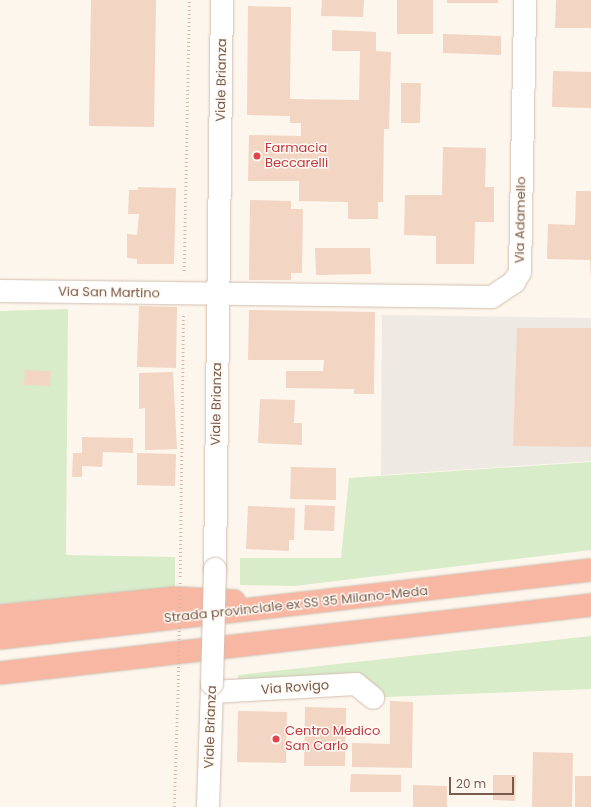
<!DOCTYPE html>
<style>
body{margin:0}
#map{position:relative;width:591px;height:807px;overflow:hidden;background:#fdf6ec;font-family:Poppins,sans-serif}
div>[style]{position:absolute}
.industrial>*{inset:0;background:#efe9e4}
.green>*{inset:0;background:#d8ecc9}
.building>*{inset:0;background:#f3d5c3}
.path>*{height:2.5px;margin-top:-1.25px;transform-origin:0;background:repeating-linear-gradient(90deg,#d9b8a5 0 1px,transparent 0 4px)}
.roads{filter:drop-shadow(0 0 1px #d1beb0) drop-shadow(0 0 1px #d1beb0)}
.minor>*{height:22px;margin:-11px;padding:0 11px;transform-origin:11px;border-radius:11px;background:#fff}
.highway>*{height:22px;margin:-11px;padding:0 11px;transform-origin:11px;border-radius:11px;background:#f7b7a3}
.path-bridge>*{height:2.5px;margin-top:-1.25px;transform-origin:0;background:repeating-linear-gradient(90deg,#d9b8a5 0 1px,transparent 0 4px)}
.bridges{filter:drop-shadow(0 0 1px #d1beb0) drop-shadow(0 0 1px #d1beb0)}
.minor-bridge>*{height:22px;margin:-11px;padding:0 11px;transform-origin:11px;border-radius:11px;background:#fff}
.dots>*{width:11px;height:11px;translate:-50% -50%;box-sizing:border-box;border:2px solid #fffaf3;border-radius:50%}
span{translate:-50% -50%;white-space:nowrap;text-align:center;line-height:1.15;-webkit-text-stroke:3px #fffaf3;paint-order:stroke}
.street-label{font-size:13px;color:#7a5c4d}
.health-label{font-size:13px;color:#be3a42}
.left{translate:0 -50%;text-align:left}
.scale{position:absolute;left:449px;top:777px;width:65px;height:18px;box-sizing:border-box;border:2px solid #7a5c4d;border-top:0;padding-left:5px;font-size:12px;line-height:14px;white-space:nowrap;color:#7a5c4d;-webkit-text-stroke:3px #fffaf3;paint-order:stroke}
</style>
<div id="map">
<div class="industrial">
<i style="clip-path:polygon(382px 315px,591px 318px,591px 461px,381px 475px)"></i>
</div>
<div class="green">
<i style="clip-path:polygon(68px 309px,66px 555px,175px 557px,175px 590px,0 604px,0 311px)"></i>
<i style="clip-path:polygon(591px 462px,591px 550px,295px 586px,240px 585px,240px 558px,341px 558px,349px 478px)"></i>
<i style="clip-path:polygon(591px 636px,591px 689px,385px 697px,359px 673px,238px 684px,238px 675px)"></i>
</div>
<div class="building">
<i style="clip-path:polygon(91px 0,156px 0,154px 127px,89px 126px)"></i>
<i style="clip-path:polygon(322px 0,364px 0,363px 17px,321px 16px)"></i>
<i style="clip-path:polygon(397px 0,433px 0,433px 34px,397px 34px)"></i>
<i style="clip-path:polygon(447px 0,498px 0,498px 3px,447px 3px)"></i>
<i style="clip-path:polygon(556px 0,591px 0,591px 28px,555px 28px)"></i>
<i style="clip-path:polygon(248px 6px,291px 7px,290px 99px,359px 100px,360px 51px,332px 51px,332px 30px,376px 32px,376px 51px,391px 52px,389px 129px,384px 129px,383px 202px,378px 202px,378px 219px,348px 219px,348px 202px,299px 201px,299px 181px,248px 181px,249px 135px,301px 136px,301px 123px,290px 123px,290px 116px,247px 115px)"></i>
<i style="clip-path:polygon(443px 34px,501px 36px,501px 55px,443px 53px)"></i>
<i style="clip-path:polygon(553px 71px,591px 72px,591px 108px,552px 107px)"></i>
<i style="clip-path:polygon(401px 83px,421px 83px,420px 123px,401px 123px)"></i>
<i style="clip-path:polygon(443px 147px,486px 148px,485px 187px,494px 187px,494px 222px,475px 222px,474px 264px,436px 264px,436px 236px,404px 235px,405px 195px,442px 195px)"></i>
<i style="clip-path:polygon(138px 187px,176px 188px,174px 264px,137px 264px,137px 259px,127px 258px,127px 234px,137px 235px,139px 214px,128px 214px,129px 190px,138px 190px)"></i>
<i style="clip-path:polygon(576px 191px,591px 191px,591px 280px,590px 260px,547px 259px,548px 224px,575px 225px)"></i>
<i style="clip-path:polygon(250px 200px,291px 201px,291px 209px,303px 209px,302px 273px,291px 273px,291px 280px,249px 280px)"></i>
<i style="clip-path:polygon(315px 248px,370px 248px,371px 274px,316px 275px)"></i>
<i style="clip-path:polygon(139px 306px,177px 307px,176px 368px,137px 367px)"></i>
<i style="clip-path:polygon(249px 310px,375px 312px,374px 394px,354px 394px,354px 389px,286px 388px,286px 371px,323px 371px,324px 360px,248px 360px)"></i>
<i style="clip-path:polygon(517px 328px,591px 328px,591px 447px,513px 446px)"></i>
<i style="clip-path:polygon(25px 370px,51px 371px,50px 386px,24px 385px)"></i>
<i style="clip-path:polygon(173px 372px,177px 449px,145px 450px,145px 408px,139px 409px,139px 373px)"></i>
<i style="clip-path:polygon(260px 399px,295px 400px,294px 423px,302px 423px,302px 445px,258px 443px)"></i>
<i style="clip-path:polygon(82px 437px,133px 438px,133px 453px,103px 452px,102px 467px,82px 466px,82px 477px,72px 477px,73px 453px,82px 453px)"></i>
<i style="clip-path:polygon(137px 453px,176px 454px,175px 486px,137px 485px)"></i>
<i style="clip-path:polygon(291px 467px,336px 468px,336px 500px,290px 499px)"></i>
<i style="clip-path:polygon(305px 505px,335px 506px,334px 531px,304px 530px)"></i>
<i style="clip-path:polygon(248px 506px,295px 508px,294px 540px,289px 540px,289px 551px,246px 549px)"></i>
<i style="clip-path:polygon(390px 701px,413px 702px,412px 768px,352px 767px,352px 743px,390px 744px)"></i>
<i style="clip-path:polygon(305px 707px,346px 708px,345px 766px,304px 766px)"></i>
<i style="clip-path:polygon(238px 711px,287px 712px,286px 763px,237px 762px)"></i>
<i style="clip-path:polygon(533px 752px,573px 753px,572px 807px,532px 807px)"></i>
<i style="clip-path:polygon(351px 774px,401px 775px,401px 792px,350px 792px)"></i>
<i style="clip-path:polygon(493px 775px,516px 775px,515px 801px,493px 800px)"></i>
<i style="clip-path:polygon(575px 776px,591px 776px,591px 807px,575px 807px)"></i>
<i style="clip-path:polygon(413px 785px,447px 786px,447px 807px,413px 807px)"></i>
</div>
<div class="path">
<i style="left:184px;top:271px;width:271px;rotate:-88.9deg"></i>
<i style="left:180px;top:577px;width:263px;rotate:-89.3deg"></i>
<i style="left:174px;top:807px;width:123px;rotate:-88.1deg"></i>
</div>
<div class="roads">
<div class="minor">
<i style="left:0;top:291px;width:492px;rotate:0.7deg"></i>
<i style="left:492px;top:297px;width:27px;rotate:-34deg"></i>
<i style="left:514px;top:282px;width:12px;rotate:-59deg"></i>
<i style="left:520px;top:272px;width:272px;rotate:-88.9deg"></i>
<i style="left:215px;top:569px;width:569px;rotate:-89.3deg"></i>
<i style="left:212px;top:692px;width:144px;rotate:-3.2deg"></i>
<i style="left:356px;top:684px;width:22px;rotate:39deg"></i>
<i style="left:208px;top:807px;width:123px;rotate:-88.1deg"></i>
</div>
<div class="highway">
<i style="left:0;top:616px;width:176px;rotate:-5.9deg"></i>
<i style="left:175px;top:598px;width:59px;rotate:2.9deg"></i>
<i style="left:0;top:638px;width:595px;rotate:-6.56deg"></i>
<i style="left:0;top:673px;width:595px;rotate:-6.56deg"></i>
</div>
</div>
<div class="path-bridge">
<i style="left:178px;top:684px;width:104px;rotate:-88.9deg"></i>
</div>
<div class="bridges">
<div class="minor-bridge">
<i style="left:212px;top:684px;width:115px;rotate:-88.5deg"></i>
</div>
</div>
<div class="dots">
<i style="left:257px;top:156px;background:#e0444e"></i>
<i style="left:276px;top:739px;background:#e0444e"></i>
</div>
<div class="street-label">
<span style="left:222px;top:80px;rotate:-89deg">Viale Brianza</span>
<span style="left:521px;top:220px;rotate:-89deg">Via Adamello</span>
<span style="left:109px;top:293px;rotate:1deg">Via San Martino</span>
<span style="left:217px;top:404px;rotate:-89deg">Viale Brianza</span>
<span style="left:296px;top:605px;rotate:-6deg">Strada provinciale ex SS 35 Milano-Meda</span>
<span style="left:295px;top:688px;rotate:-4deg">Via Rovigo</span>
<span style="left:211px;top:727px;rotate:-88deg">Viale Brianza</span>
</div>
<div class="health-label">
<span class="left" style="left:265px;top:156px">Farmacia<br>Beccarelli</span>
<span class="left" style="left:285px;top:739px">Centro Medico<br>San Carlo</span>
</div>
<div class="scale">20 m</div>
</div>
